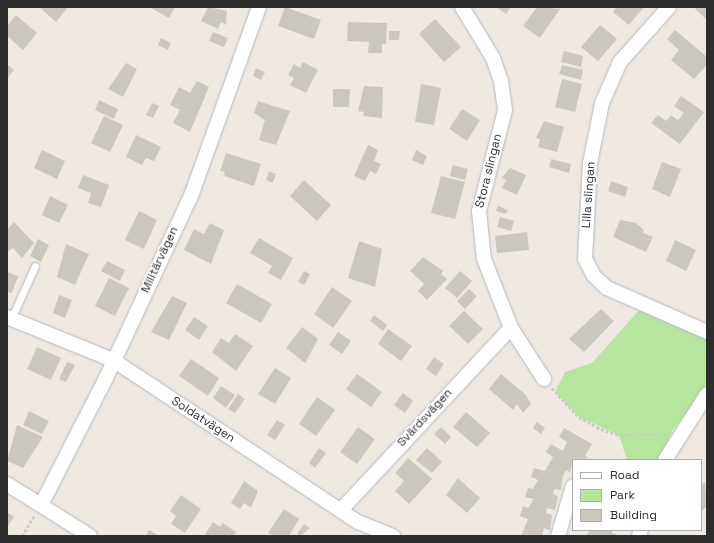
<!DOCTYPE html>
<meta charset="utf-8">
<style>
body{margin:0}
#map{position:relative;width:714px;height:543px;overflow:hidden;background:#efe9e1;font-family:"Space Grotesk",sans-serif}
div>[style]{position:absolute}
.green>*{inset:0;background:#b6e59e}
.building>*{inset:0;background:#cbc7bf}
.path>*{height:2.5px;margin-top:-1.25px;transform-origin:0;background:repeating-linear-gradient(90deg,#c9c9c9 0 3px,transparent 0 5px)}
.roads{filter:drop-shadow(0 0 1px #b4b7c1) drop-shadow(0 0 1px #b4b7c1)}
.lane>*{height:7px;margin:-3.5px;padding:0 3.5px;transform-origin:3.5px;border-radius:3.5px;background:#fff}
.street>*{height:14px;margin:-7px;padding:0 7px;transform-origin:7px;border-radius:7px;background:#fff}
span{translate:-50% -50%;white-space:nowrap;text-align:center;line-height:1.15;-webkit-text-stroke:3.5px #fff;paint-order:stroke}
.street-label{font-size:12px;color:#2e2e2e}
.frame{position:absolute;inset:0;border:8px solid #2e2e2e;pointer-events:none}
.legend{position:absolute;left:572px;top:459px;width:130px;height:72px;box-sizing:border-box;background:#fff;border:1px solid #ababab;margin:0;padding:5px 7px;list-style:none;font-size:12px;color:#2e2e2e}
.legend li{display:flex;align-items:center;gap:8px;height:20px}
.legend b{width:20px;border:1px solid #ababab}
</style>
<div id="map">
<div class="green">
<i style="clip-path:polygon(641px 308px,707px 339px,707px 385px,672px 431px,659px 460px,627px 460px,619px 435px,579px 417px,555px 392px,565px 372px,592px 363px)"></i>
</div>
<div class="building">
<i style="clip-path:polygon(39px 7px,68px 7px,56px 22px)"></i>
<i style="clip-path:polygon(149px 7px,175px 7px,169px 18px)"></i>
<i style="clip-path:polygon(208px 7px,227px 11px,226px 25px,221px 22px,218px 29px,201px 21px)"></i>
<i style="clip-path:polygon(285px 7px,321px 20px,314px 39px,278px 26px)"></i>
<i style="clip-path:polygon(496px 7px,511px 7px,506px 14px)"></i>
<i style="clip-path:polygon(537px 7px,560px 9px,540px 38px,523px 26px)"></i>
<i style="clip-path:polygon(617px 7px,644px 7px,629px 25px,613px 12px)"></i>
<i style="clip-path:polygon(697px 7px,707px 7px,707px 20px,695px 9px)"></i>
<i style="clip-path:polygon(16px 15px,37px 33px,23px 50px,7px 36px,7px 26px)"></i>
<i style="clip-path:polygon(435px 19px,461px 47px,444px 62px,419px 34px)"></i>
<i style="clip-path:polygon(348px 22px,387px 23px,386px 44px,382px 44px,382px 53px,368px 53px,369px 42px,347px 41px)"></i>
<i style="clip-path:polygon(600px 25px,617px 39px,598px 61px,581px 47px)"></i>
<i style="clip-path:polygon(675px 30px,707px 57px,707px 65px,694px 79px,671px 60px,679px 50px,667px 39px)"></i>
<i style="clip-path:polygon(389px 31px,400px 31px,399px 40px,389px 40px)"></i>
<i style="clip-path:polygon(213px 32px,228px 38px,224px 47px,209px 41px)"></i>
<i style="clip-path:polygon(161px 38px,171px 43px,168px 50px,158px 45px)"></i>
<i style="clip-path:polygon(564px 51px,583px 56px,581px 67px,561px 62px)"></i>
<i style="clip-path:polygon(303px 62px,318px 70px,306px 93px,290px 85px,294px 78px,288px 75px,294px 64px,300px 68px)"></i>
<i style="clip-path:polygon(126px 63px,137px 69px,123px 97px,108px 89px)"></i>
<i style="clip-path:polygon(7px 64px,14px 70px,7px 79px)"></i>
<i style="clip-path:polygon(562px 65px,583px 70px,581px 80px,559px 74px)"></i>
<i style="clip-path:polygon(256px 68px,265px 72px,261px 80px,253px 76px)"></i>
<i style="clip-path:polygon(562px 79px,582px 84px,575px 112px,555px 107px)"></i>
<i style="clip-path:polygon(197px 81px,209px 87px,190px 132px,173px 123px,180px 110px,170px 105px,179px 87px,190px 93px)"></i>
<i style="clip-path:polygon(421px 84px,441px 88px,434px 125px,415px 122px)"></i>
<i style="clip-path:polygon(364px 86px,383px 87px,382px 118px,363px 116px,364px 112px,358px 111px)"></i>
<i style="clip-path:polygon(333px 89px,350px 89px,349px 107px,333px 107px)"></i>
<i style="clip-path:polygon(681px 96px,704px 112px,680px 144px,651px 123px,658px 115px,666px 121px,671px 115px,678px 120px,684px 113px,674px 106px)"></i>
<i style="clip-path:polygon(99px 100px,118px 109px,114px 119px,95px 110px)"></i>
<i style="clip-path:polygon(258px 101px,290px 111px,276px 145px,259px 140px,265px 120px,254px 113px)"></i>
<i style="clip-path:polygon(152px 103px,159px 106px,153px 118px,146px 115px)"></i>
<i style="clip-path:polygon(462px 109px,480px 120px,467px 141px,449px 129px)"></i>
<i style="clip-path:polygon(104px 116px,123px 125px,110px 152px,91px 143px)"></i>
<i style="clip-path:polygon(544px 121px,564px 127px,557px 152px,538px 147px,540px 139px,536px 138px)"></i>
<i style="clip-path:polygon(136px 135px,161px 147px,154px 161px,146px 158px,142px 165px,126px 157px)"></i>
<i style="clip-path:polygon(368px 145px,378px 150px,374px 161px,381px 164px,376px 174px,370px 171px,365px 181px,354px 176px)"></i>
<i style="clip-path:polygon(42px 150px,65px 161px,57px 179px,34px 168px)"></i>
<i style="clip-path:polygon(416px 150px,427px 156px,423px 165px,412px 160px)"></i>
<i style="clip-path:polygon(226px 153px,261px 164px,254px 186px,224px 176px,225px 172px,220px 171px)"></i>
<i style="clip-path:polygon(551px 159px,571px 164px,569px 173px,549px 167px)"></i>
<i style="clip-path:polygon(662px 162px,681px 169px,670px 197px,652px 189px)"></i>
<i style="clip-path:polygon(453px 165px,468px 169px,465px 180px,450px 176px)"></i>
<i style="clip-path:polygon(510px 168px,526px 175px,517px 195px,502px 188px,506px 180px,502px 178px)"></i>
<i style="clip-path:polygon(269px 171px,276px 174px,273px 183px,266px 180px)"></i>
<i style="clip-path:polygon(83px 175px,109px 185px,101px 207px,88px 203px,91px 193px,78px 188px)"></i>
<i style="clip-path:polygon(441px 176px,465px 182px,455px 219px,431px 213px)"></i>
<i style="clip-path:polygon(304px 180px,331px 205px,317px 221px,290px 196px)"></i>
<i style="clip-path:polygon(611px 181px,628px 187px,625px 197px,608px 191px)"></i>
<i style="clip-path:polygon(50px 196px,68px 205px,59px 223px,42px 215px)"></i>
<i style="clip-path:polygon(498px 206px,508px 210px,506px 214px,496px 211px)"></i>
<i style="clip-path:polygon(139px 211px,157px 220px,144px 249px,125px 240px)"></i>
<i style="clip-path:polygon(500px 217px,514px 221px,511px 231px,497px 227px)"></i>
<i style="clip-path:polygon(620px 220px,636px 223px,644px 230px,643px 233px,653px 237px,646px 252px,613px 237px)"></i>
<i style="clip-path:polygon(14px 222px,34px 243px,22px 258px,13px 248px,7px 252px,7px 230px)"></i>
<i style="clip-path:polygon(210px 223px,224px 230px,211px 264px,184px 250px,194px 229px,204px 234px)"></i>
<i style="clip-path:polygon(527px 232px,529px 250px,497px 253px,495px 236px)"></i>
<i style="clip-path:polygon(259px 238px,293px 258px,281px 280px,268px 273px,272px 266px,250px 253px)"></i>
<i style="clip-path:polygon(38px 239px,49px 245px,41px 262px,30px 256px)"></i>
<i style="clip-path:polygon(675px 240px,696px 250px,686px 271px,666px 261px)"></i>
<i style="clip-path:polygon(359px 241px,382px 249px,375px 287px,348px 278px)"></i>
<i style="clip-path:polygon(66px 244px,89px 254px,75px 285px,57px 277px)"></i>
<i style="clip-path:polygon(423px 257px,443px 271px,441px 274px,447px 279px,427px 300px,418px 291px,424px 284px,410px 271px)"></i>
<i style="clip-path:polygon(107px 261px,125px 270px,120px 281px,101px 271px)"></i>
<i style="clip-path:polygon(304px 271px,310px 274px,304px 285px,298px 282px)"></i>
<i style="clip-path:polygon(460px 271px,472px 281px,457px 298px,445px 288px)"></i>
<i style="clip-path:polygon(7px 272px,18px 276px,12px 293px,7px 292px)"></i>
<i style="clip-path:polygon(109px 278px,129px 288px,115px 316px,95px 306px)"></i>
<i style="clip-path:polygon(237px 284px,272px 304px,261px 323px,226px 303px)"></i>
<i style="clip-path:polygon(332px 287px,352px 301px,333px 328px,314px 314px)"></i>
<i style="clip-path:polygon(469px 289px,477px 296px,465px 309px,457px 301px)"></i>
<i style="clip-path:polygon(59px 295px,72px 300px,65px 318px,53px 313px)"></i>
<i style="clip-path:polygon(172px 296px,187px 303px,169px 340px,151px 332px)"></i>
<i style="clip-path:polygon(601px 309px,614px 321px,584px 352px,569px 339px)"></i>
<i style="clip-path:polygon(464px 311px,483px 329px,468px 344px,449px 326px)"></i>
<i style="clip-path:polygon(374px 315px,387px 325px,383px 331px,370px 321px)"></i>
<i style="clip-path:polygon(194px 317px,208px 326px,199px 340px,185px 330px)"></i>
<i style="clip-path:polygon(302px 327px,318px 339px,305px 363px,286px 348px)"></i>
<i style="clip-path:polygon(388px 329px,412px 346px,401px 361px,378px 344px)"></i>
<i style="clip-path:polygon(338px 332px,351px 341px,342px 354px,329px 345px)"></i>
<i style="clip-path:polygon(235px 334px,253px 346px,236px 371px,212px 352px,221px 338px,229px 343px)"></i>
<i style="clip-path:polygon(37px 347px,61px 358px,51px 380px,27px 369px)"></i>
<i style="clip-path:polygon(434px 357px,444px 364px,436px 376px,426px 369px)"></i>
<i style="clip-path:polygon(191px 359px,219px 378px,208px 396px,179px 376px)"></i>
<i style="clip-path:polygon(67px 362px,75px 365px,66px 382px,59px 379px)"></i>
<i style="clip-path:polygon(275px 368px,291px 378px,275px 404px,258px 394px)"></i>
<i style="clip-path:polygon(357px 374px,382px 392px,371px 407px,346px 389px)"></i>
<i style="clip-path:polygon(501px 374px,526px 395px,531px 404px,523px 413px,517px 404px,513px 410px,489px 389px)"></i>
<i style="clip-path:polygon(221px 386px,235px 395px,226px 408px,213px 398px)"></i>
<i style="clip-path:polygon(403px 393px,413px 401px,405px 413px,394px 405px)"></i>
<i style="clip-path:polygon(238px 394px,245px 399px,235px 413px,228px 409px)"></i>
<i style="clip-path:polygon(317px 397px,335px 410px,316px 436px,299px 424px)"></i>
<i style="clip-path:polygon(29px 411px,49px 421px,42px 434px,23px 425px)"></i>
<i style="clip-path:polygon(466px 412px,490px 433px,477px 447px,453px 427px)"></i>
<i style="clip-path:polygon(277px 420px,285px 425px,275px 440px,267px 435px)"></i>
<i style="clip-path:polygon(537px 422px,545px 428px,541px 434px,533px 428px)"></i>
<i style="clip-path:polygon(17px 425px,43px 437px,23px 468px,7px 461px)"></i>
<i style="clip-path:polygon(358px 427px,375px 439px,357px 464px,340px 452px)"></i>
<i style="clip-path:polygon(441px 427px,451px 437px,445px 444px,434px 434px)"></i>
<i style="clip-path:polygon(564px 428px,592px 444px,585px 456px,589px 458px,573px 460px,570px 473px,566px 470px,563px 476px,561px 490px,554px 489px,553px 494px,558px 496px,555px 510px,547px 508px,546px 513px,552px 515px,550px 530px,544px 528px,542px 536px,521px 536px,528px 519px,520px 516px,523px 506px,528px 508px,534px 499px,525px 497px,528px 488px,533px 489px,538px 480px,531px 477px,534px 468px,545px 471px,553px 457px,546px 452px,551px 444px,563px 451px,567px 442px,559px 437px)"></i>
<i style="clip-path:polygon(319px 448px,326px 453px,315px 468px,309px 463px)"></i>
<i style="clip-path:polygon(427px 448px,442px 462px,432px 473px,416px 460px)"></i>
<i style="clip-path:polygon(408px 458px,432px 479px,409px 504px,395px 491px,404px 481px,395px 473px)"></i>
<i style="clip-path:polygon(458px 478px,480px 498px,467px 513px,446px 495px)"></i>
<i style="clip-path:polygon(244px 481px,258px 491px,251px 508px,244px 503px,240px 509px,231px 503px)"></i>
<i style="clip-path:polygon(705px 482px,707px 506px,702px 511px,701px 485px)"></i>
<i style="clip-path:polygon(181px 495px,201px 509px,185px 533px,171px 524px,176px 516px,170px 511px)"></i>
<i style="clip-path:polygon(284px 509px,299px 519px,289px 536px,273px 536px,268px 533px)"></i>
<i style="clip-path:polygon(7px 512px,14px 517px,7px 527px)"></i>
<i style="clip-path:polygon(213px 522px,220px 527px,223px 523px,236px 532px,234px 536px,204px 536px)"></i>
<i style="clip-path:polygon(304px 524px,310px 528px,300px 536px,297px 534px)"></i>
<i style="clip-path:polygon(149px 530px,159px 536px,146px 536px)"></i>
<i style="clip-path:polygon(590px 530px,612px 530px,612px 533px,620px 536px,586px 536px)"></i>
</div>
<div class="path">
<i style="left:552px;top:388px;width:40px;rotate:47deg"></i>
<i style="left:579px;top:417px;width:25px;rotate:29deg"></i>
<i style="left:601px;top:429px;width:19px;rotate:18deg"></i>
<i style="left:619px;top:435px;width:47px"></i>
<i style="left:22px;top:536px;width:23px;rotate:-59deg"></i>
</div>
<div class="roads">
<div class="lane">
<i style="left:11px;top:319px;width:58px;rotate:-65.6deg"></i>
</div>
<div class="street">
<i style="left:462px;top:7px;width:60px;rotate:58.7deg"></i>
<i style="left:493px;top:58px;width:24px;rotate:71deg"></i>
<i style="left:501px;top:81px;width:29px;rotate:82deg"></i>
<i style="left:505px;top:110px;width:104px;rotate:104.4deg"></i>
<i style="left:479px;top:211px;width:48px;rotate:84.1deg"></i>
<i style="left:484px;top:259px;width:74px;rotate:68.6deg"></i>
<i style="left:511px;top:328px;width:61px;rotate:57.1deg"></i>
<i style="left:669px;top:7px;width:74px;rotate:131.7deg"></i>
<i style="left:620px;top:62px;width:45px;rotate:113.7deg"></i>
<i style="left:602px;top:103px;width:61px;rotate:101.3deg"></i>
<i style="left:590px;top:163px;width:96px;rotate:93deg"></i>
<i style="left:585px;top:259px;width:19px;rotate:62deg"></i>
<i style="left:594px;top:276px;width:18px;rotate:43deg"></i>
<i style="left:607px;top:288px;width:109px;rotate:23.7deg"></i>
<i style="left:7px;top:317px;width:114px;rotate:22.1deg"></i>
<i style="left:113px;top:360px;width:294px;rotate:33.5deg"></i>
<i style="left:358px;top:522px;width:38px;rotate:22deg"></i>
<i style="left:665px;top:460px;width:78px;rotate:-57.5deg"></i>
<i style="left:7px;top:484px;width:98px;rotate:32.1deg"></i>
<i style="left:41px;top:505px;width:143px;rotate:-62.9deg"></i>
<i style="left:106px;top:378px;width:201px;rotate:-65deg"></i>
<i style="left:191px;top:196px;width:201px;rotate:-70.2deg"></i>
<i style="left:341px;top:510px;width:249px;rotate:-47deg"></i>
<i style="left:558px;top:536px;width:52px;rotate:-73.3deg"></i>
<i style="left:639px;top:536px;width:6px;rotate:-72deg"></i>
</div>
</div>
<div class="street-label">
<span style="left:489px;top:171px;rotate:-76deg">Stora slingan</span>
<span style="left:589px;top:195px;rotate:-86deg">Lilla slingan</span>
<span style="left:160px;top:260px;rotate:-65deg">Militärvägen</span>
<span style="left:425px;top:418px;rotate:-47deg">Svärdsvägen</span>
<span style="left:203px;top:420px;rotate:33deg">Soldatvägen</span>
</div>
<div class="frame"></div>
<ul class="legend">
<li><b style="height:5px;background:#fff"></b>Road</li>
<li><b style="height:11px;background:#b6e59e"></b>Park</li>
<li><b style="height:11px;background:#cbc7bf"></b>Building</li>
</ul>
</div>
